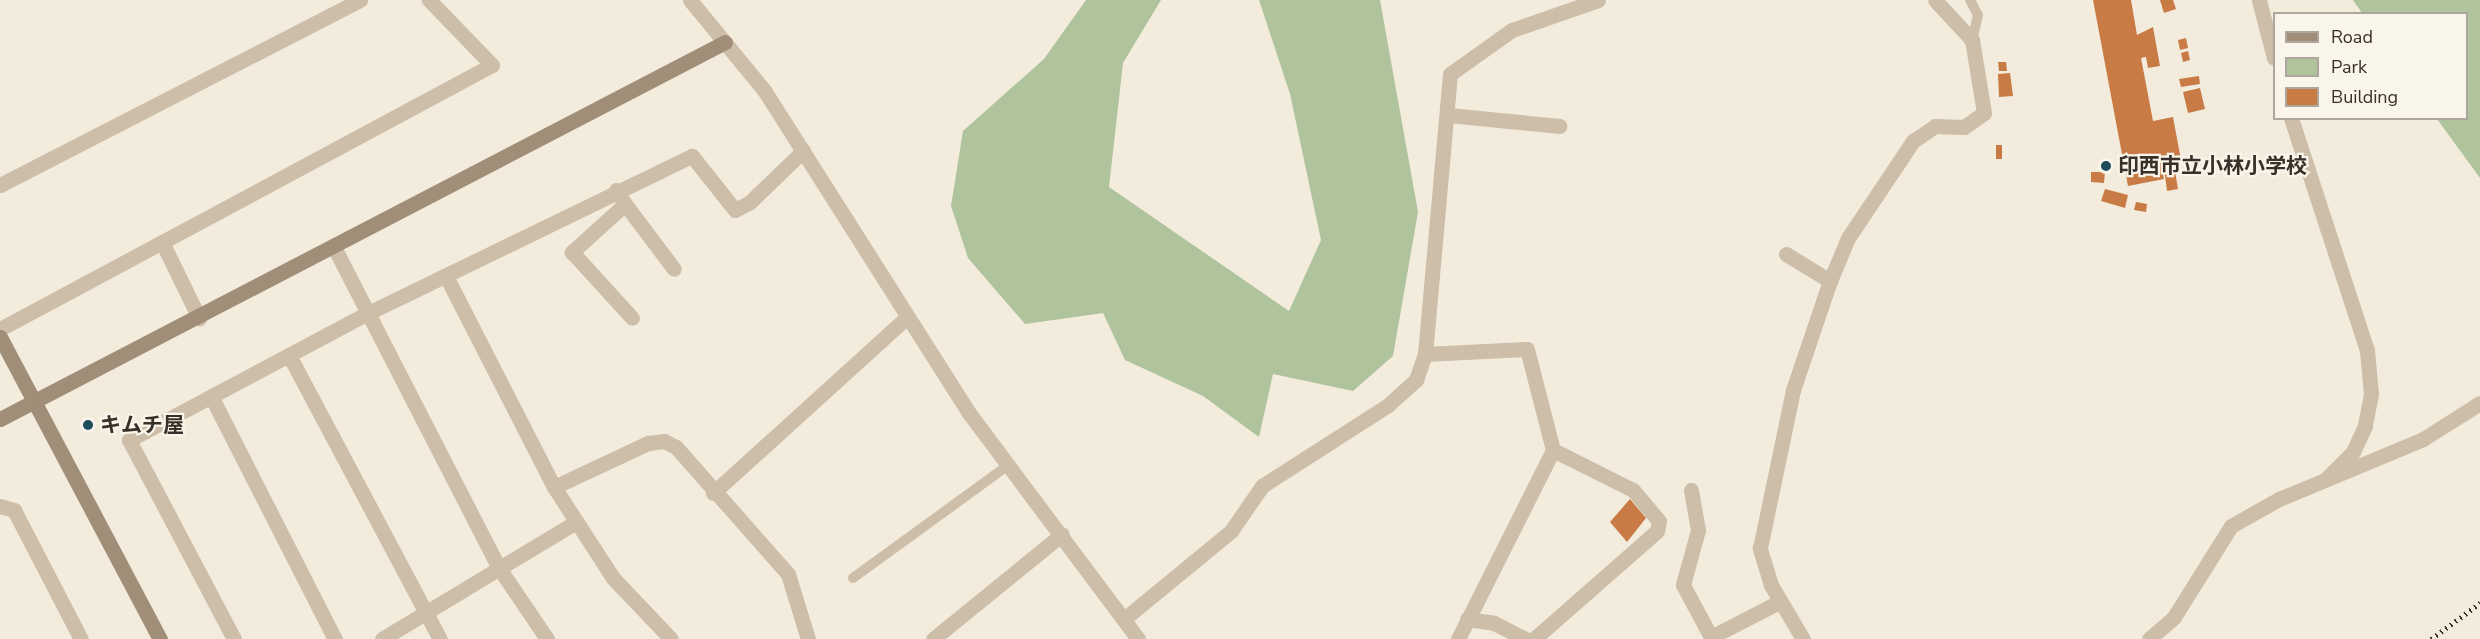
<!DOCTYPE html>
<meta charset="utf-8">
<style>
body{margin:0}
#map{position:relative;width:2480px;height:639px;overflow:hidden;background:#f3ecdd;font-family:"Nunito Sans","Noto Sans JP",sans-serif}
div>[style]{position:absolute}
.green>*{inset:0;background:#afc39c}
.building>*{inset:0;background:#c97b45}
.lane>*{height:10px;margin:-5px;padding:0 5px;transform-origin:5px;border-radius:5px;background:#ccbea8}
.street>*{height:15px;margin:-7.5px;padding:0 7.5px;transform-origin:7.5px;border-radius:7.5px;background:#ccbea8}
.secondary>*{height:15px;margin:-7.5px;padding:0 7.5px;transform-origin:7.5px;border-radius:7.5px;background:#a08e79}
.rail>*{height:4.5px;margin-top:-2.25px;transform-origin:0;background:repeating-linear-gradient(90deg,#383029 0 1.5px,transparent 0 6px)}
.dots>*{width:16px;height:16px;translate:-50% -50%;box-sizing:border-box;border:3px solid #faf5ea;border-radius:50%}
span{translate:-50% -50%;white-space:nowrap;text-align:center;line-height:1.15;-webkit-text-stroke:4.5px #faf5ea;paint-order:stroke}
.poi-label{font-size:21px;color:#383029;font-weight:700}
.left{translate:0 -50%;text-align:left}
.legend{position:absolute;left:2273px;top:12px;width:195px;height:108px;box-sizing:border-box;background:#faf5ea;border:2px solid #aca69d;margin:0;padding:8px 10px;list-style:none;font-size:18px;color:#383029}
.legend li{display:flex;align-items:center;gap:12px;height:30px}
.legend b{width:30px;border:2px solid #aca69d}
</style>
<div id="map">
<div class="green">
<i style="clip-path:polygon(1086px 0,1161px 0,1123px 63px,1109px 187px,1289px 311px,1321px 240px,1290px 94px,1259px 0,1380px 0,1418px 212px,1393px 356px,1353px 391px,1273px 374px,1259px 437px,1203px 396px,1125px 360px,1103px 313px,1025px 324px,968px 258px,951px 206px,963px 131px,1044px 59px)"></i>
<i style="clip-path:polygon(2353px 0,2480px 0,2480px 178px,2437px 119px,2466px 118px,2466px 14px,2362px 13px)"></i>
</div>
<div class="building">
<i style="clip-path:polygon(2093px 0,2131px 0,2137px 35px,2153px 27px,2160px 66px,2148px 68px,2146px 57px,2141px 58px,2153px 121px,2173px 117px,2181px 160px,2161px 164px,2164px 179px,2128px 186px)"></i>
<i style="clip-path:polygon(2160px 0,2173px 0,2176px 9px,2164px 13px)"></i>
<i style="clip-path:polygon(2186px 38px,2188px 48px,2180px 50px,2178px 40px)"></i>
<i style="clip-path:polygon(2188px 51px,2190px 60px,2183px 62px,2181px 53px)"></i>
<i style="clip-path:polygon(1998px 62px,2006px 62px,2007px 71px,1999px 71px)"></i>
<i style="clip-path:polygon(2010px 73px,2013px 96px,1999px 97px,1998px 74px)"></i>
<i style="clip-path:polygon(2199px 76px,2200px 84px,2181px 87px,2179px 79px)"></i>
<i style="clip-path:polygon(2200px 88px,2205px 109px,2188px 113px,2183px 92px)"></i>
<i style="clip-path:polygon(1996px 145px,2002px 145px,2002px 159px,1996px 159px)"></i>
<i style="clip-path:polygon(2174px 165px,2178px 189px,2167px 191px,2164px 167px)"></i>
<i style="clip-path:polygon(2091px 172px,2105px 172px,2104px 183px,2091px 182px)"></i>
<i style="clip-path:polygon(2105px 189px,2128px 195px,2125px 208px,2101px 201px)"></i>
<i style="clip-path:polygon(2136px 202px,2147px 204px,2146px 212px,2134px 210px)"></i>
<i style="clip-path:polygon(1630px 499px,1646px 518px,1627px 542px,1610px 522px)"></i>
</div>
<div class="lane">
<i style="left:1970px;top:0;width:17px;rotate:62deg"></i>
<i style="left:1978px;top:15px;width:26px;rotate:103deg"></i>
<i style="left:853px;top:578px;width:190px;rotate:-36deg"></i>
</div>
<div class="street">
<i style="left:690px;top:0;width:117px;rotate:50.6deg"></i>
<i style="left:764px;top:90px;width:383px;rotate:57.6deg"></i>
<i style="left:969px;top:413px;width:282px;rotate:53.2deg"></i>
<i style="left:2259px;top:0;width:60px;rotate:75.5deg"></i>
<i style="left:1449px;top:115px;width:111px;rotate:5.7deg"></i>
<i style="left:2291px;top:118px;width:244px;rotate:71.9deg"></i>
<i style="left:2367px;top:350px;width:44px;rotate:84.8deg"></i>
<i style="left:2371px;top:394px;width:33px;rotate:101deg"></i>
<i style="left:2365px;top:426px;width:29px;rotate:115deg"></i>
<i style="left:2353px;top:452px;width:37px;rotate:135deg"></i>
<i style="left:0;top:185px;width:405px;rotate:-27.2deg"></i>
<i style="left:616px;top:190px;width:17px;rotate:57deg"></i>
<i style="left:625px;top:204px;width:72px;rotate:137.8deg"></i>
<i style="left:572px;top:252px;width:89px;rotate:47.7deg"></i>
<i style="left:625px;top:204px;width:81px;rotate:53deg"></i>
<i style="left:162px;top:242px;width:85px;rotate:64deg"></i>
<i style="left:335px;top:249px;width:359px;rotate:62.8deg"></i>
<i style="left:499px;top:568px;width:86px;rotate:55.9deg"></i>
<i style="left:1786px;top:254px;width:52px;rotate:31.5deg"></i>
<i style="left:447px;top:278px;width:235px;rotate:62.9deg"></i>
<i style="left:554px;top:487px;width:108px;rotate:57deg"></i>
<i style="left:613px;top:578px;width:84px;rotate:46.4deg"></i>
<i style="left:0;top:329px;width:558px;rotate:-28.22deg"></i>
<i style="left:492px;top:65px;width:91px;rotate:-134.1deg"></i>
<i style="left:1425px;top:354px;width:102px;rotate:-2.8deg"></i>
<i style="left:1527px;top:349px;width:104px;rotate:75.6deg"></i>
<i style="left:1553px;top:450px;width:89px;rotate:26.6deg"></i>
<i style="left:1633px;top:490px;width:40px;rotate:50deg"></i>
<i style="left:1659px;top:521px;width:10px;rotate:101deg"></i>
<i style="left:1657px;top:531px;width:164px;rotate:138.7deg"></i>
<i style="left:290px;top:357px;width:319px;rotate:62deg"></i>
<i style="left:212px;top:398px;width:271px;rotate:63deg"></i>
<i style="left:554px;top:487px;width:104px;rotate:-25.1deg"></i>
<i style="left:648px;top:443px;width:16px;rotate:-7deg"></i>
<i style="left:664px;top:441px;width:13px;rotate:27deg"></i>
<i style="left:676px;top:447px;width:169px;rotate:48.6deg"></i>
<i style="left:788px;top:574px;width:68px;rotate:72.9deg"></i>
<i style="left:1691px;top:490px;width:41px;rotate:80.1deg"></i>
<i style="left:1698px;top:530px;width:57px;rotate:105.3deg"></i>
<i style="left:1683px;top:585px;width:59px;rotate:61.7deg"></i>
<i style="left:1711px;top:637px;width:76px;rotate:-27.2deg"></i>
<i style="left:713px;top:493px;width:259px;rotate:-42.2deg"></i>
<i style="left:0;top:506px;width:15px;rotate:16deg"></i>
<i style="left:14px;top:510px;width:145px;rotate:62.6deg"></i>
<i style="left:1124px;top:619px;width:139px;rotate:-39.4deg"></i>
<i style="left:1231px;top:531px;width:55px;rotate:-55.4deg"></i>
<i style="left:1262px;top:486px;width:150px;rotate:-32.7deg"></i>
<i style="left:1388px;top:405px;width:38px;rotate:-42deg"></i>
<i style="left:1416px;top:380px;width:28px;rotate:-71deg"></i>
<i style="left:1425px;top:354px;width:281px;rotate:-84.9deg"></i>
<i style="left:1450px;top:74px;width:76px;rotate:-35.4deg"></i>
<i style="left:1512px;top:30px;width:91px;rotate:-19.2deg"></i>
<i style="left:1467px;top:619px;width:27px;rotate:8deg"></i>
<i style="left:1494px;top:623px;width:36px;rotate:27deg"></i>
<i style="left:234px;top:639px;width:225px;rotate:-117.8deg"></i>
<i style="left:129px;top:440px;width:268px;rotate:-28deg"></i>
<i style="left:366px;top:314px;width:362px;rotate:-25.9deg"></i>
<i style="left:692px;top:156px;width:69px;rotate:51.5deg"></i>
<i style="left:735px;top:210px;width:17px;rotate:-28deg"></i>
<i style="left:750px;top:202px;width:74px;rotate:-43.9deg"></i>
<i style="left:382px;top:639px;width:227px;rotate:-31.1deg"></i>
<i style="left:933px;top:639px;width:166px;rotate:-39.1deg"></i>
<i style="left:1458px;top:639px;width:212px;rotate:-63.3deg"></i>
<i style="left:1803px;top:639px;width:63px;rotate:-120.7deg"></i>
<i style="left:1771px;top:585px;width:39px;rotate:-107deg"></i>
<i style="left:1760px;top:548px;width:161px;rotate:-78.2deg"></i>
<i style="left:1793px;top:390px;width:115px;rotate:-71.3deg"></i>
<i style="left:1830px;top:281px;width:47px;rotate:-67.3deg"></i>
<i style="left:1848px;top:238px;width:117px;rotate:-56.2deg"></i>
<i style="left:1913px;top:141px;width:27px;rotate:-34deg"></i>
<i style="left:1935px;top:126px;width:29px;rotate:2deg"></i>
<i style="left:1964px;top:127px;width:24px;rotate:-35deg"></i>
<i style="left:1984px;top:113px;width:74px;rotate:-99.3deg"></i>
<i style="left:1972px;top:40px;width:54px;rotate:-132.8deg"></i>
<i style="left:2149px;top:639px;width:33px;rotate:-41deg"></i>
<i style="left:2174px;top:617px;width:107px;rotate:-57.9deg"></i>
<i style="left:2231px;top:526px;width:55px;rotate:-29.4deg"></i>
<i style="left:2279px;top:499px;width:156px;rotate:-22.6deg"></i>
<i style="left:2423px;top:439px;width:67px;rotate:-32.3deg"></i>
</div>
<div class="secondary">
<i style="left:0;top:337px;width:342px;rotate:62.1deg"></i>
<i style="left:0;top:419px;width:817px;rotate:-27.47deg"></i>
</div>
<div class="rail">
<i style="left:2431px;top:639px;width:61px;rotate:-36.3deg"></i>
</div>
<div class="dots">
<i style="left:2106px;top:166px;background:#1d4d5b"></i>
<i style="left:88px;top:425px;background:#1d4d5b"></i>
</div>
<div class="poi-label">
<span class="left" style="left:2118px;top:166px">印西市立小林小学校</span>
<span class="left" style="left:100px;top:425px">キムチ屋</span>
</div>
<ul class="legend">
<li><b style="height:8px;background:#a08e79"></b>Road</li>
<li><b style="height:16px;background:#afc39c"></b>Park</li>
<li><b style="height:16px;background:#c97b45"></b>Building</li>
</ul>
</div>
